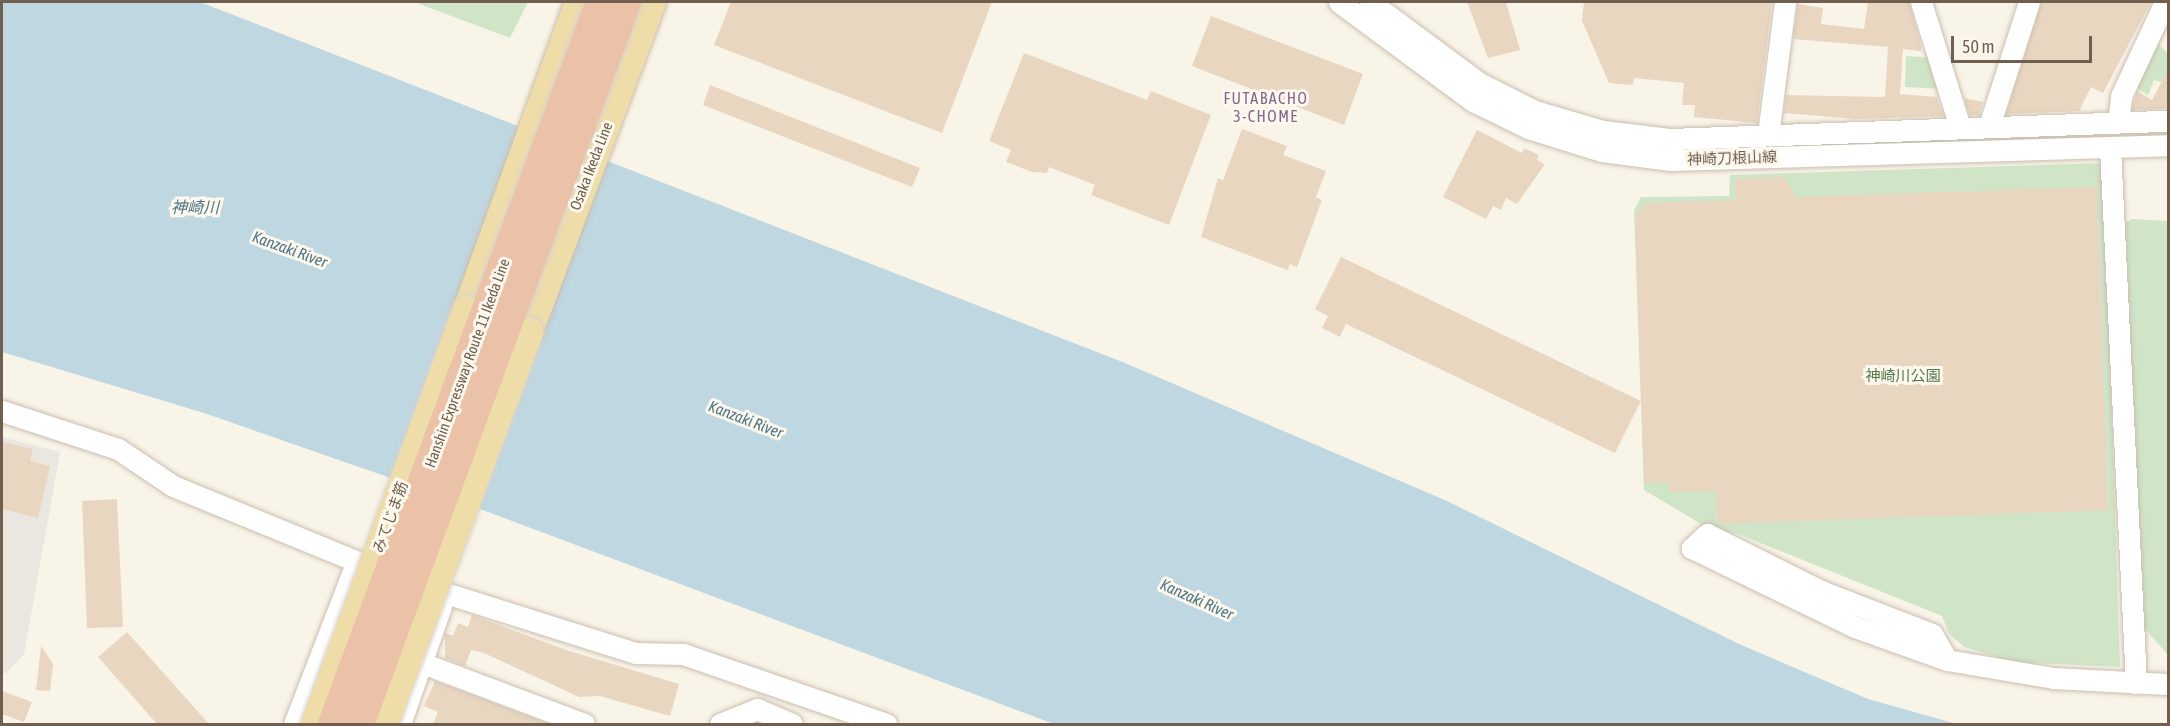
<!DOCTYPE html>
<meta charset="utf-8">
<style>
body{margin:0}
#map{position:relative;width:2170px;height:726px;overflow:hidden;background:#f9f4e8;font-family:"Asap Condensed","Noto Sans JP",sans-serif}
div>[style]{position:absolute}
.industrial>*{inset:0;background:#eae6e0}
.green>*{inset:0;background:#d0e5c8}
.water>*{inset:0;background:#bfd7e0}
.building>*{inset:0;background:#e9d6c1}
.roads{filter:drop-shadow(0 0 2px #cabeaf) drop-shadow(0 0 2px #cabeaf)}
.minor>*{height:21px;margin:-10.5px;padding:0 10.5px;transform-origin:10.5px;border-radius:10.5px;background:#fff}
.major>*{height:27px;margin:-13.5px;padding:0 13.5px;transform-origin:13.5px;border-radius:13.5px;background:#efdda9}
.bridges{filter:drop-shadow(0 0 2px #d7d2ce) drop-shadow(0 0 2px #d7d2ce)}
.major-bridge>*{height:27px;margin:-13.5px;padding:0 13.5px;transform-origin:13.5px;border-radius:13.5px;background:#efdda9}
.highway-bridge>*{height:30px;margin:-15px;padding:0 15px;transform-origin:15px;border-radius:15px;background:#ebc1a7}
span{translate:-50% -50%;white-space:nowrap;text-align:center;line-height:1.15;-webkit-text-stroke:6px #fdf8ed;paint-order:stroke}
.street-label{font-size:15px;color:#705f4f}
.park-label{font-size:15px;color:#547a4c}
.neighbourhood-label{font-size:16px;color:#84678c;letter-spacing:1.5px}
.water-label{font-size:16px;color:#4f7786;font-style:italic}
.frame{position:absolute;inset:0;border:3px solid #705f4f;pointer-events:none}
.scale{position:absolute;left:1951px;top:36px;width:141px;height:27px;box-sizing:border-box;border:3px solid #705f4f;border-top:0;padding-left:8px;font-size:18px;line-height:21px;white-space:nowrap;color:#705f4f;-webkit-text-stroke:4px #fdf8ed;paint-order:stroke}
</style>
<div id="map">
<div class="industrial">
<i style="clip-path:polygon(2px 437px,60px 452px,24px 654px,6px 673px,2px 673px)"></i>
</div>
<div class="green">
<i style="clip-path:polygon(414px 2px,528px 2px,510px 38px)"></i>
<i style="clip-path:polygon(2156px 41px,2168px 54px,2168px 84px,2154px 80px,2148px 95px,2132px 85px)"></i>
<i style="clip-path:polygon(1906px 56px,1933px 58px,1943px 89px,1905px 87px)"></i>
<i style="clip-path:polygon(2104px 163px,2120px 667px,2014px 662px,1964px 647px,1949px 634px,1942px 616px,1738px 534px,1711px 530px,1644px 490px,1634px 211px,1641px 197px,1729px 196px,1730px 175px)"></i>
<i style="clip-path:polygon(2132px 219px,2168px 221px,2168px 655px,2143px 627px,2123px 224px)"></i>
</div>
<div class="water">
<i style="clip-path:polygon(2px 2px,200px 2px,1125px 363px,1447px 501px,1739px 644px,1868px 699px,1957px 724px,1054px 724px,480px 509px,204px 413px,2px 352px)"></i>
</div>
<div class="building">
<i style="clip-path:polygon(731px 2px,992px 2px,942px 133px,714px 45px)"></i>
<i style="clip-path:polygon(1467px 2px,1506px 2px,1520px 50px,1488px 58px)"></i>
<i style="clip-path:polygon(1584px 2px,1772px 2px,1757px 123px,1694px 117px,1695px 105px,1682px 105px,1684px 83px,1634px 78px,1633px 85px,1609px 83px,1582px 21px)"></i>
<i style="clip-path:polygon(1868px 2px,1909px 2px,1921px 46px,1921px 51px,1903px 49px,1900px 94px,1937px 97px,1943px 116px,1856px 119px,1784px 113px,1786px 95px,1885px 97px,1888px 47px,1793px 39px,1798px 4px,1823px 8px,1821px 24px,1864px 29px)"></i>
<i style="clip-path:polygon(2041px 2px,2151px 2px,2103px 93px,2091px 87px,2079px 111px,2006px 114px)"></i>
<i style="clip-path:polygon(1211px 16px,1363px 74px,1344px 125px,1192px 66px)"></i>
<i style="clip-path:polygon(1024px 53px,1147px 100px,1151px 91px,1211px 115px,1169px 225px,1091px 195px,1095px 185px,1049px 167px,1047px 173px,1032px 172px,1006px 162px,1011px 150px,989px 141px)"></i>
<i style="clip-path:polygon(2169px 68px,2169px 108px,2132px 110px,2137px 91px,2152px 100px)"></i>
<i style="clip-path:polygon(710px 85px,920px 168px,912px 187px,703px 105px)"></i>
<i style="clip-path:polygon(1964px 98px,1983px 102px,1979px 115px,1970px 115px)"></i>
<i style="clip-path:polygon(1242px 129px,1287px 146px,1283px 155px,1326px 171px,1316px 197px,1322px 200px,1297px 267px,1290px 264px,1287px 270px,1201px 237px,1218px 178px,1223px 180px)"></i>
<i style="clip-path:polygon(1477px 130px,1522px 153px,1524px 148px,1539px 155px,1537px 160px,1545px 164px,1517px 204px,1506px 198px,1501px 210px,1493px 206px,1486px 219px,1443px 197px)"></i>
<i style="clip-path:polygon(1784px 177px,1796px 197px,2097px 187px,2108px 510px,1717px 524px,1716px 491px,1670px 492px,1669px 482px,1644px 483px,1635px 215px,1647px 203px,1736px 200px,1735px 179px)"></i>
<i style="clip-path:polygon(1341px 257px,1641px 401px,1615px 453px,1346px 324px,1340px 337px,1322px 328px,1328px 316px,1315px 309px)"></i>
<i style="clip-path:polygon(2px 442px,33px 449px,30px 461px,50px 466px,38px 518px,2px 509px)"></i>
<i style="clip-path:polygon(117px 499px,123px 627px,87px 628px,82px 501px)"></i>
<i style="clip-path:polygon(472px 615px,566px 650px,679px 684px,670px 716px,600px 696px,579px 697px,484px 653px,471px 650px,465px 666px,445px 658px,445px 633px,453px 636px,458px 623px,468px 627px)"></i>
<i style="clip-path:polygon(127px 632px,209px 724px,157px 724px,98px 657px)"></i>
<i style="clip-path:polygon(41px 646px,53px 664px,50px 691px,36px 690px)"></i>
<i style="clip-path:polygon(435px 681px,549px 724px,433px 724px,438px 712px,424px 706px)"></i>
<i style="clip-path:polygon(2px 691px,32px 702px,24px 722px,2px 714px)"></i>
</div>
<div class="roads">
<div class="minor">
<i style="left:1339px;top:2px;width:167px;rotate:36.5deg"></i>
<i style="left:1473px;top:101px;width:61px;rotate:26.1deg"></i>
<i style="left:1528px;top:128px;width:77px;rotate:17.3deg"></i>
<i style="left:1602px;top:151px;width:69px;rotate:7.5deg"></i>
<i style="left:1670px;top:160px;width:498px;rotate:-1.7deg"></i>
<i style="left:1370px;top:2px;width:138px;rotate:36.5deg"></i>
<i style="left:1481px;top:84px;width:60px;rotate:26.6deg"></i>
<i style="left:1535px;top:111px;width:71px;rotate:16.4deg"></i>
<i style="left:1603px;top:131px;width:67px;rotate:6.8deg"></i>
<i style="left:1670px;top:139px;width:498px;rotate:-2.1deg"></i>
<i style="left:1921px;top:2px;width:131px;rotate:72.7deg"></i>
<i style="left:2118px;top:122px;width:26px;rotate:-83deg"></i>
<i style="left:2121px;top:96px;width:104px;rotate:-64.9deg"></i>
<i style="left:1989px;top:126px;width:130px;rotate:-72.1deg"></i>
<i style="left:1768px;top:135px;width:134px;rotate:-82.7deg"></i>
<i style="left:2110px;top:148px;width:536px;rotate:87.22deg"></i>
<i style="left:2px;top:411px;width:122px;rotate:18.1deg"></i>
<i style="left:118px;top:449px;width:66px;rotate:33.9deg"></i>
<i style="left:173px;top:486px;width:229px;rotate:22.3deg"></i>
<i style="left:420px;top:585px;width:226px;rotate:17.5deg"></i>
<i style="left:636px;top:653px;width:47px;rotate:1.2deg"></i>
<i style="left:683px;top:654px;width:215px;rotate:19deg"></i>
<i style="left:1947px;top:660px;width:30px;rotate:-120deg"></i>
<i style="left:1932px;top:634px;width:119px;rotate:-158.8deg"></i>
<i style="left:1821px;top:591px;width:127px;rotate:-153.4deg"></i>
<i style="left:1707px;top:534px;width:21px;rotate:137deg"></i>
<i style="left:1692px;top:548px;width:181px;rotate:25.9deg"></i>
<i style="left:1855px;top:627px;width:98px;rotate:19.7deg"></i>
<i style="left:1947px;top:660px;width:108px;rotate:9.6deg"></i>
<i style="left:2053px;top:678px;width:115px;rotate:3deg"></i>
<i style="left:422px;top:663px;width:173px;rotate:20.6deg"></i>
<i style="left:294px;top:724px;width:173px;rotate:-68.9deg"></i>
<i style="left:400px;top:724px;width:125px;rotate:-70.8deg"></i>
<i style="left:720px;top:724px;width:40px;rotate:-22deg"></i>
<i style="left:757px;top:709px;width:38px;rotate:23deg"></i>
</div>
<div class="major">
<i style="left:466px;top:309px;width:327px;rotate:-70deg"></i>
<i style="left:529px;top:331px;width:351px;rotate:-69.5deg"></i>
</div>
</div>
<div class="bridges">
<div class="major-bridge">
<i style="left:314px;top:724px;width:442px;rotate:-69.9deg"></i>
<i style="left:384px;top:724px;width:419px;rotate:-69.7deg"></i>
</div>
<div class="highway-bridge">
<i style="left:333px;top:724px;width:770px;rotate:-69.64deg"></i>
<i style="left:359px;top:724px;width:770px;rotate:-69.71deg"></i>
</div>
</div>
<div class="street-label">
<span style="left:1732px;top:158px;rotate:-2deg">神崎刀根山線</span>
<span style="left:591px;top:166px;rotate:-69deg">Osaka Ikeda Line</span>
<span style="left:467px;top:363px;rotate:-70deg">Hanshin Expressway Route 11 Ikeda Line</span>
<span style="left:390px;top:517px;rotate:-70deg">みてじま筋</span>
</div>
<div class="park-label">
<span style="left:1903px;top:376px">神崎川公園</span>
</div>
<div class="neighbourhood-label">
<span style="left:1266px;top:107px">FUTABACHO<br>3-CHOME</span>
</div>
<div class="water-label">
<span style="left:195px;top:207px">神崎川</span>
<span style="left:290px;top:249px;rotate:20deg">Kanzaki River</span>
<span style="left:746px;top:419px;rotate:21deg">Kanzaki River</span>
<span style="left:1197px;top:599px;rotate:24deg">Kanzaki River</span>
</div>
<div class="frame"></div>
<div class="scale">50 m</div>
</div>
